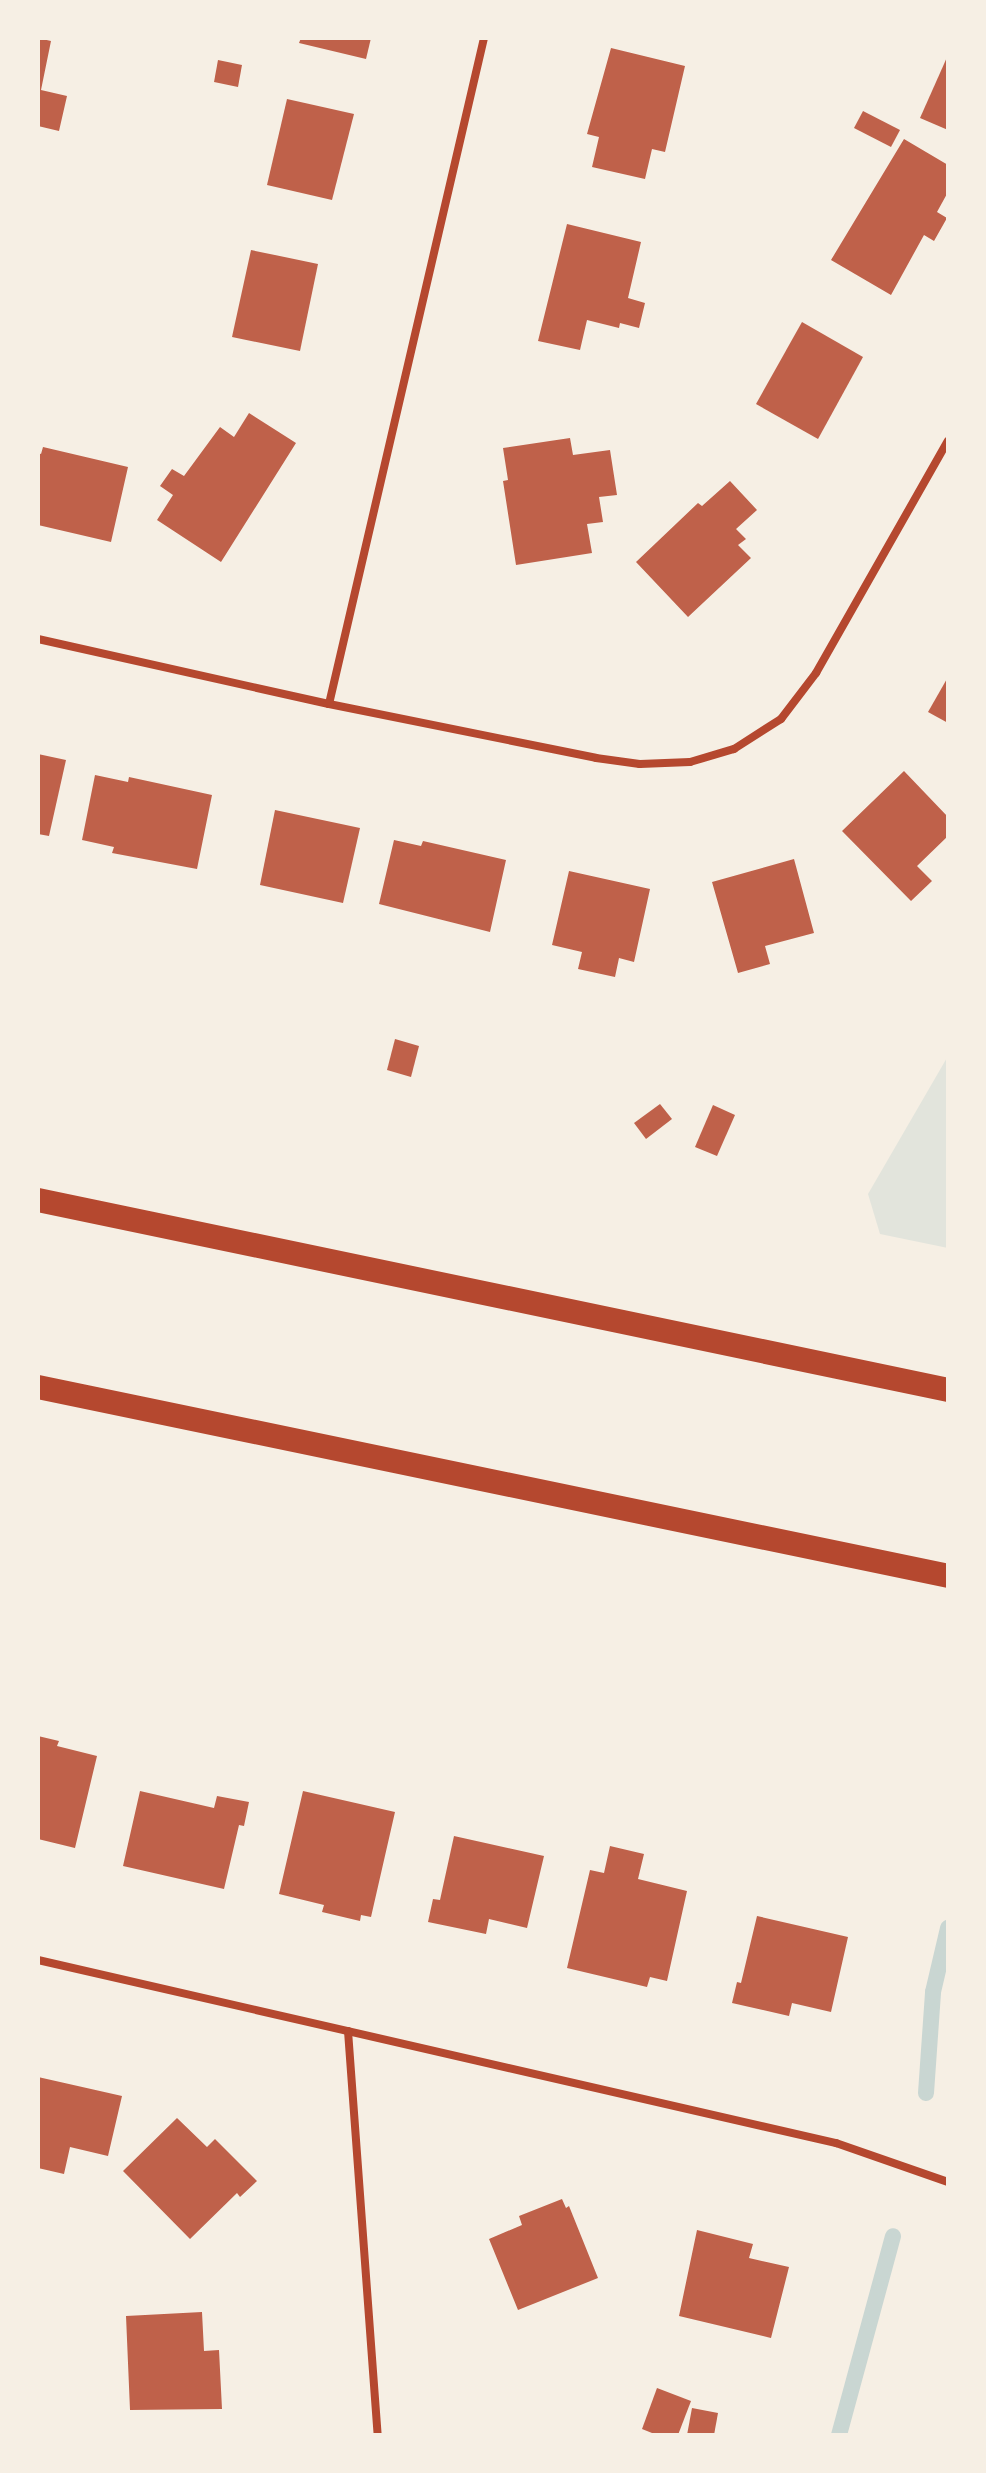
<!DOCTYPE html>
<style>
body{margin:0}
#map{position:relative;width:986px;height:2473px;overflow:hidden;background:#f6efe4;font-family:"DM Sans",sans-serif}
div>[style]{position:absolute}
.green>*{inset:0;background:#e2e4dc}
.stream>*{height:16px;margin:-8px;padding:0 8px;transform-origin:8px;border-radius:8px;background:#c9d6d2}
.building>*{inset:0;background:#bf614a}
.minor>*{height:8px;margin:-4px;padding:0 4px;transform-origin:4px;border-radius:4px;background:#b5482f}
.motorway>*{height:24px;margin:-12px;padding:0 12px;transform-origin:12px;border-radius:12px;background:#b5482f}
span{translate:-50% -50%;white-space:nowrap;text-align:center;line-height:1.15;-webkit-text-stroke:7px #f6efe4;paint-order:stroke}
.frame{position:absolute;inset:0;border:40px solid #f6efe4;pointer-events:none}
</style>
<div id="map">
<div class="green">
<i style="clip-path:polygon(948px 1056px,948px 1248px,880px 1234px,868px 1194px)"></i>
</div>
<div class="stream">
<i style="left:926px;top:2093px;width:101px;rotate:-86deg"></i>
<i style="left:933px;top:1992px;width:66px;rotate:-76.8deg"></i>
<i style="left:839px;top:2435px;width:206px;rotate:-74.8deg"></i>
</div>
<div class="building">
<i style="clip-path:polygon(38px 38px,51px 41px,41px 90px,67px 96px,59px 131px,38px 126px)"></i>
<i style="clip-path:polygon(301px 38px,371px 38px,366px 59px,299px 43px)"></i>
<i style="clip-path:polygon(611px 48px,685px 66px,665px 152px,652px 149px,645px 179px,592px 167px,599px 137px,587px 134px)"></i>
<i style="clip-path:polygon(948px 55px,948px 130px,920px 118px)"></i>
<i style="clip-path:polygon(218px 60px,242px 65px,238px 87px,214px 82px)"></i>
<i style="clip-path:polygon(287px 99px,354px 114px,332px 200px,267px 185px)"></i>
<i style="clip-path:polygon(863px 111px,900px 130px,891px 147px,854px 128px)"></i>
<i style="clip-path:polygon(904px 139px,948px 165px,948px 192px,937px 212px,947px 218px,934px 241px,924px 235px,891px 295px,831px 260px)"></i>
<i style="clip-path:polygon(567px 224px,641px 242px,628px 298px,645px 303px,639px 328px,620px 323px,619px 328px,587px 320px,580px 350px,538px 341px)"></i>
<i style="clip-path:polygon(251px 250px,318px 264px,300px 351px,232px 337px)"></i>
<i style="clip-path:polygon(802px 322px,863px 357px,818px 439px,756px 404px)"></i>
<i style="clip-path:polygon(249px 413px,296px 443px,221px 562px,157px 520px,173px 495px,160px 486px,172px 469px,184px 476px,220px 427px,234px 437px)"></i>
<i style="clip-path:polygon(570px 438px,573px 455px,610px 450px,617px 495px,599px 497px,603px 522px,587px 524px,592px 553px,516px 565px,503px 481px,508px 480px,503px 448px)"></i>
<i style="clip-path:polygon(43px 447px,128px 467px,111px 542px,38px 525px,38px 453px,41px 454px)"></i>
<i style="clip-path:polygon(730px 481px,757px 510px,736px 529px,746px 539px,738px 545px,751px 558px,688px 617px,636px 562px,698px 503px,702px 506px)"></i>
<i style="clip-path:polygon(948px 677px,948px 723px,928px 712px)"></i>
<i style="clip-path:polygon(38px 754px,66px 760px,49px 836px,38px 834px)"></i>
<i style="clip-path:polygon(904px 771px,948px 817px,948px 836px,917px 866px,932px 881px,911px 901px,842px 831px)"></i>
<i style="clip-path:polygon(95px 775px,128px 782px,129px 777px,212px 795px,197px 869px,112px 853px,114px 847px,82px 840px)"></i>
<i style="clip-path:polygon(275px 810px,360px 828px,343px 903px,260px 885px)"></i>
<i style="clip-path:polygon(394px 840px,421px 846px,423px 841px,506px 860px,490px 932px,379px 904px)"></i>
<i style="clip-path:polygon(794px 859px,814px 933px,765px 946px,770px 964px,738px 973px,712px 882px)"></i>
<i style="clip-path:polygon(569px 871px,650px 889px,634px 962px,619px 958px,615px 977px,578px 969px,582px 952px,552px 945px)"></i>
<i style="clip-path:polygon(395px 1039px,419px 1046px,411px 1077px,387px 1070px)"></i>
<i style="clip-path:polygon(660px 1104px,672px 1119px,646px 1139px,634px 1123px)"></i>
<i style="clip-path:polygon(713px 1105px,735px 1115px,717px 1156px,695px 1147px)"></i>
<i style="clip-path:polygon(38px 1736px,59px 1741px,57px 1746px,97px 1756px,75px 1848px,38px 1839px)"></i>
<i style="clip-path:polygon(140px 1791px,214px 1808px,217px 1796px,249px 1802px,244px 1826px,239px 1825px,224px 1889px,123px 1866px)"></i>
<i style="clip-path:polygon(303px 1791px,395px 1812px,371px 1917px,361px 1915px,360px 1921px,322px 1912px,324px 1905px,279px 1894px)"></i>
<i style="clip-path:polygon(454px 1836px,544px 1856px,527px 1928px,489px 1919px,486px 1934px,428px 1922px,433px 1899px,440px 1900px)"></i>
<i style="clip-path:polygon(610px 1846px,644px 1854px,638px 1879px,687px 1891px,667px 1981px,650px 1977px,647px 1987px,567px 1968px,590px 1870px,604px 1873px)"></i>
<i style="clip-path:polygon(757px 1916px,848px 1937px,831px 2012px,792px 2003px,789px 2016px,732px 2003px,737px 1982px,741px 1983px)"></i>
<i style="clip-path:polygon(38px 2077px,122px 2096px,108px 2156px,70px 2147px,64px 2174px,38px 2168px)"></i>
<i style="clip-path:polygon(177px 2118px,207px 2147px,215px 2139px,257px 2181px,240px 2197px,237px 2193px,190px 2239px,123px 2171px)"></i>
<i style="clip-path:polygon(562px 2199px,566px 2208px,569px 2206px,598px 2278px,518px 2310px,489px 2239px,522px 2225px,519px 2216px)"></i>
<i style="clip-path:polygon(697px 2230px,753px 2244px,749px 2258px,789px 2267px,771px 2338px,679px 2316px)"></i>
<i style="clip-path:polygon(202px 2312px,204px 2351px,219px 2350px,222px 2409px,130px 2410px,126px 2316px)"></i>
<i style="clip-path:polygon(657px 2388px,691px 2401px,678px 2435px,657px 2435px,642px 2429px)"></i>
<i style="clip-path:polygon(692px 2408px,718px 2413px,714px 2435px,687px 2435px)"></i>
</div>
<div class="minor">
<i style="left:38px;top:639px;width:298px;rotate:12.6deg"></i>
<i style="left:329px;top:704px;width:272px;rotate:11.4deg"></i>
<i style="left:596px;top:758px;width:44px;rotate:7.8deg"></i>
<i style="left:640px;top:764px;width:50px;rotate:-2.3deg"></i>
<i style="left:690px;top:762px;width:46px;rotate:-16.5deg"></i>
<i style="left:734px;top:749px;width:56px;rotate:-32.6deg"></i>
<i style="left:781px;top:719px;width:58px;rotate:-52.7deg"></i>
<i style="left:816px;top:673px;width:267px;rotate:-60.4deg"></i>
<i style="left:329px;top:704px;width:684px;rotate:-76.9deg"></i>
<i style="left:38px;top:1960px;width:819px;rotate:12.92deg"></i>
<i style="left:836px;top:2143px;width:119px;rotate:19.2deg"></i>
<i style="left:348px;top:2031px;width:405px;rotate:85.8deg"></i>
</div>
<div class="motorway">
<i style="left:38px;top:1200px;width:930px;rotate:11.79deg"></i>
<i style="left:38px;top:1387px;width:929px;rotate:11.73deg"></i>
</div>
<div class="frame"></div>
</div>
